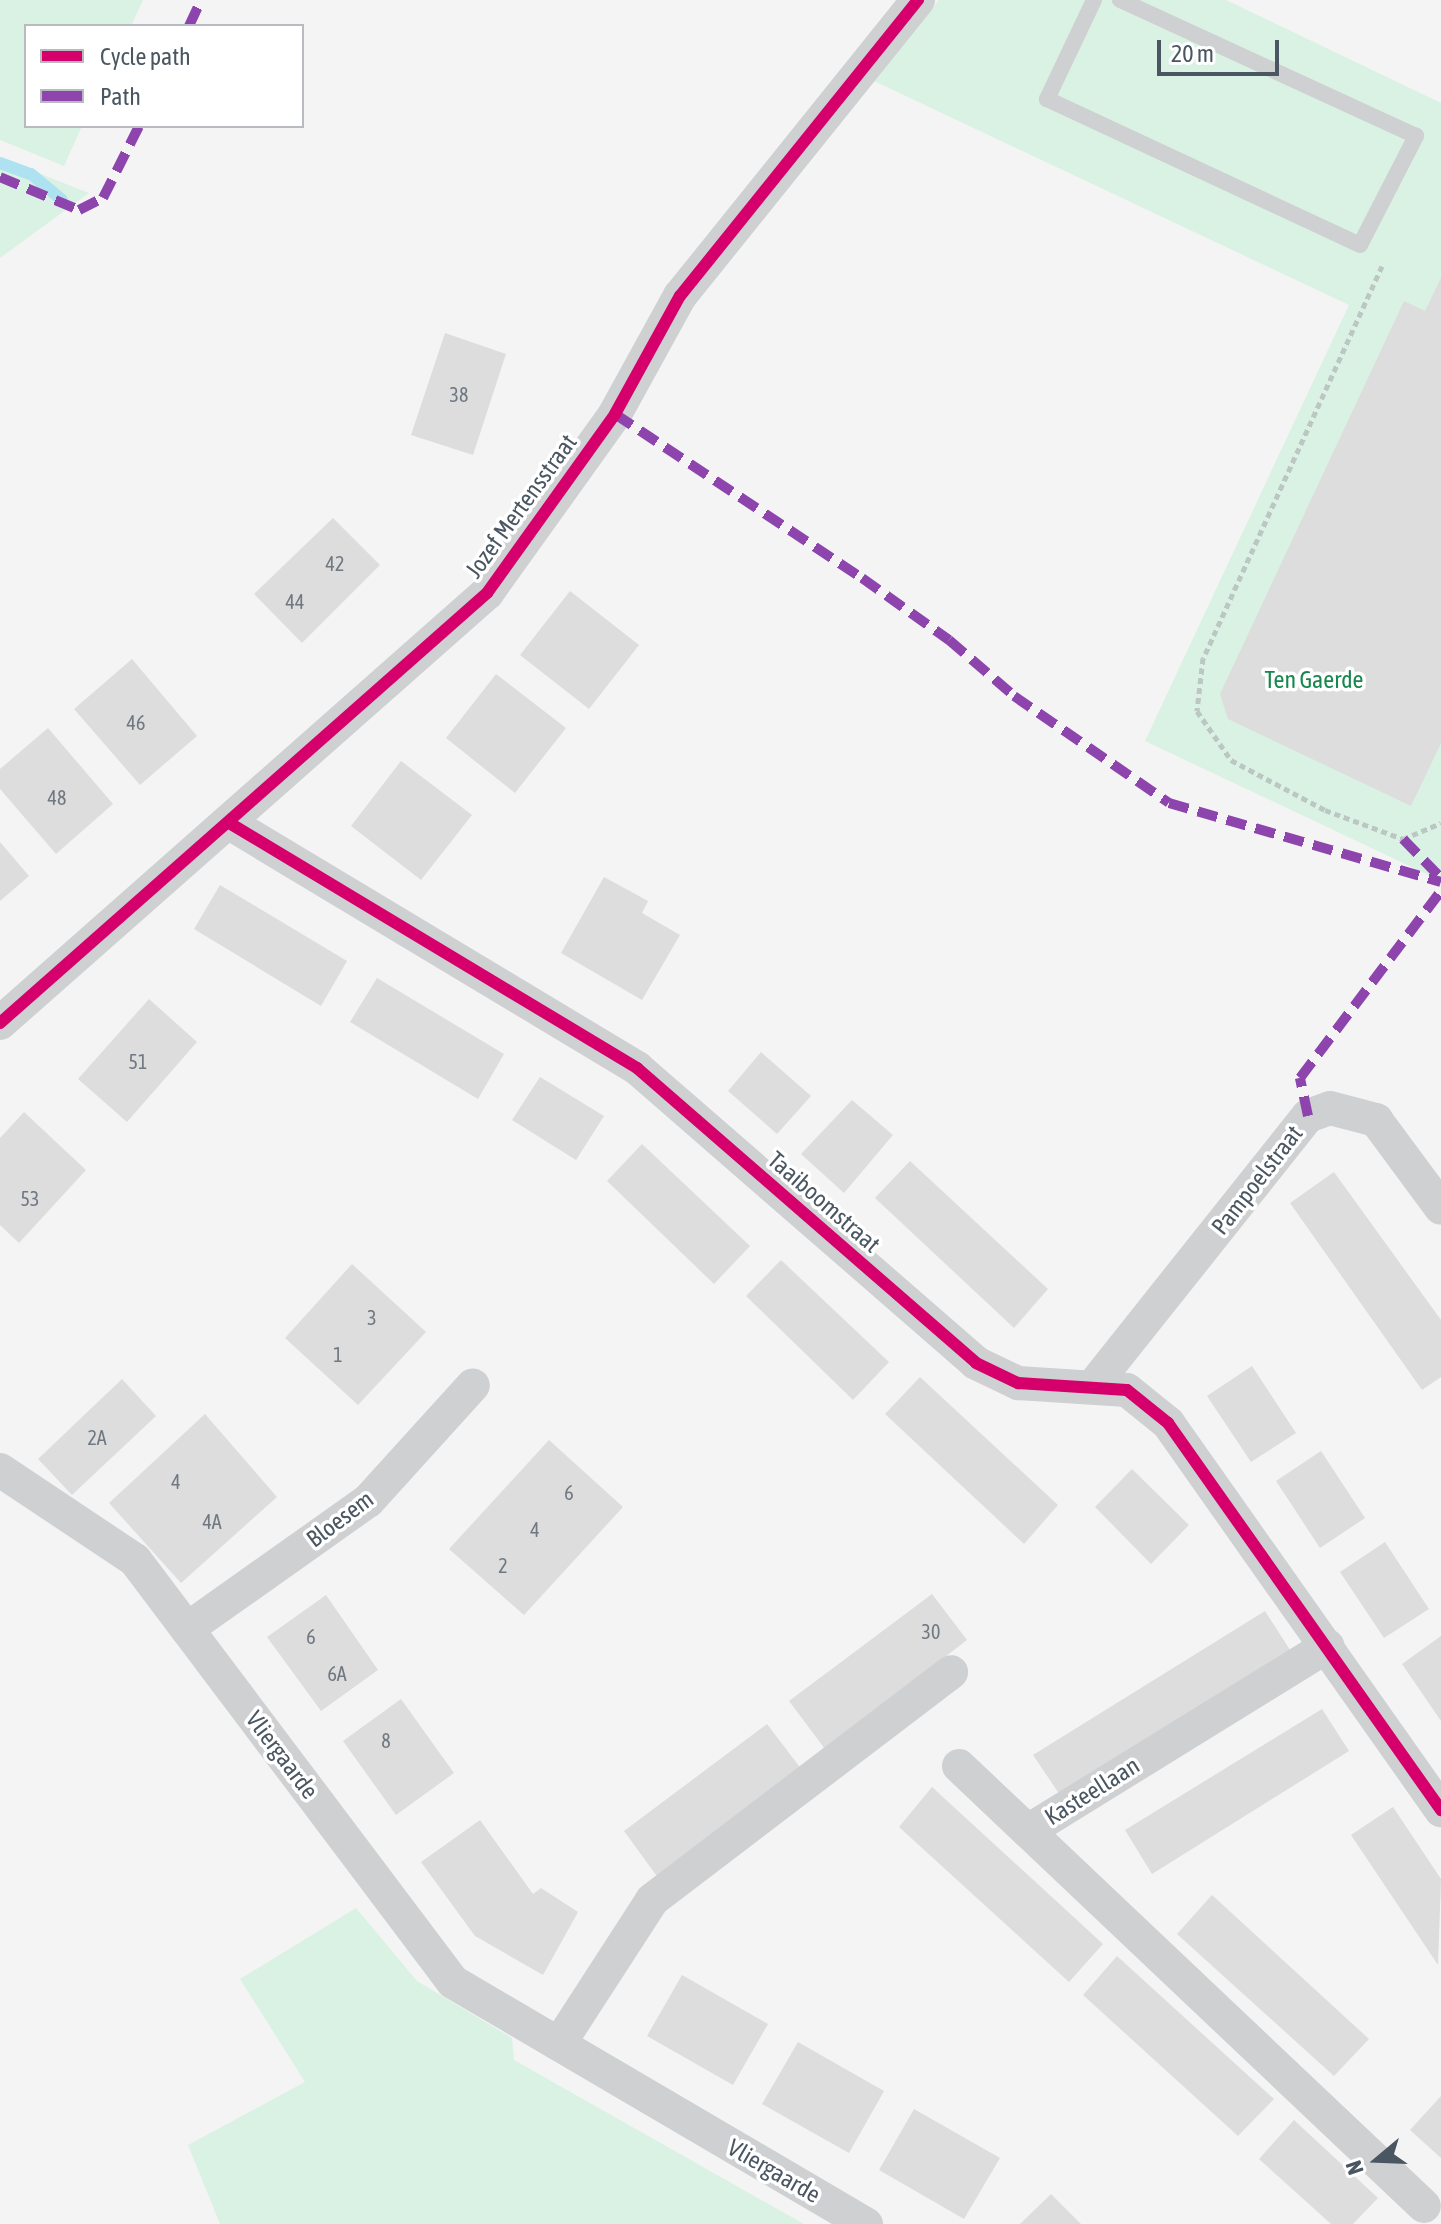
<!DOCTYPE html>
<style>
body{margin:0}
#map{position:relative;width:1441px;height:2224px;overflow:hidden;background:#f4f4f4;font-family:"Asap Condensed",sans-serif}
div>[style]{position:absolute}
.green>*{inset:0;background:#d9f2e3}
.stream>*{height:12px;margin:-6px;padding:0 6px;transform-origin:6px;border-radius:6px;background:#aee2f0}
.building>*{inset:0;background:#ddddde}
.path>*{height:5px;margin-top:-2.5px;transform-origin:0;background:repeating-linear-gradient(90deg,#bcc7c4 0 6px,transparent 0 10px)}
.lane>*{height:16px;margin:-8px;padding:0 8px;transform-origin:8px;border-radius:8px;background:#ced0d2}
.street>*{height:34px;margin:-17px;padding:0 17px;transform-origin:17px;border-radius:17px;background:#ced0d2}
.quiet>*{height:10px;margin-top:-5px;transform-origin:0;background:repeating-linear-gradient(90deg,#8e44ad 0 20px,transparent 0 30px)}
.cycleway>*{height:12px;margin:-6px;padding:0 6px;transform-origin:6px;border-radius:6px;background:#d6006c}
span{translate:-50% -50%;white-space:nowrap;text-align:center;line-height:1.15;-webkit-text-stroke:7px #fff;paint-order:stroke}
.number-label{font-size:20px;color:#707881}
.number-label span{-webkit-text-stroke-width:0}
.street-label{font-size:24px;color:#4a5661}
.park-label{font-size:24px;color:#17864f}
.legend{position:absolute;left:24px;top:24px;width:280px;height:104px;box-sizing:border-box;background:#fff;border:2px solid #b7bbc0;margin:0;padding:10px 14px;list-style:none;font-size:24px;color:#4a5661}
.legend li{display:flex;align-items:center;gap:16px;height:40px}
.legend b{width:40px;border:2px solid #b7bbc0}
.north{position:absolute;left:1337px;top:2120px;width:80px;height:80px;-webkit-text-stroke:6px #fff;paint-order:stroke;rotate:251deg;font-size:22px;font-weight:700;line-height:32px;text-align:center;color:#4a5661}
.north::after{content:'';display:block;margin:auto;width:28px;height:36px;background:#4a5661;clip-path:polygon(50% 0,100% 100%,50% 72%,0 100%)}
.scale{position:absolute;left:1157px;top:40px;width:122px;height:36px;box-sizing:border-box;border:4px solid #4a5661;border-top:0;padding-left:10px;font-size:24px;line-height:28px;white-space:nowrap;color:#4a5661;-webkit-text-stroke:6px #fff;paint-order:stroke}
</style>
<div id="map">
<div class="green">
<i style="clip-path:polygon(0 0,143px 0,131px 26px,26px 26px,26px 126px,82px 126px,64px 166px,0 140px)"></i>
<i style="clip-path:polygon(939px 0,1226px 0,1441px 103px,1441px 881px,1145px 741px,1349px 305px,874px 81px)"></i>
<i style="clip-path:polygon(0 158px,89px 193px,0 258px)"></i>
<i style="clip-path:polygon(356px 1908px,417px 1981px,512px 2038px,514px 2060px,804px 2224px,220px 2224px,188px 2145px,305px 2082px,240px 1979px)"></i>
</div>
<div class="stream">
<i style="left:0;top:163px;width:33px;rotate:20deg"></i>
<i style="left:31px;top:174px;width:40px;rotate:40deg"></i>
</div>
<div class="building">
<i style="clip-path:polygon(1441px 278px,1441px 743px,1411px 806px,1228px 719px,1220px 694px,1404px 301px,1425px 311px)"></i>
<i style="clip-path:polygon(445px 333px,506px 354px,473px 455px,411px 435px)"></i>
<i style="clip-path:polygon(333px 518px,380px 565px,302px 643px,254px 594px)"></i>
<i style="clip-path:polygon(570px 591px,639px 645px,589px 709px,520px 655px)"></i>
<i style="clip-path:polygon(132px 659px,197px 736px,140px 785px,74px 709px)"></i>
<i style="clip-path:polygon(496px 674px,566px 728px,515px 793px,446px 738px)"></i>
<i style="clip-path:polygon(48px 728px,113px 804px,56px 854px,0 789px,0 769px)"></i>
<i style="clip-path:polygon(401px 761px,472px 815px,421px 880px,351px 826px)"></i>
<i style="clip-path:polygon(0 842px,29px 876px,0 901px)"></i>
<i style="clip-path:polygon(604px 877px,648px 901px,642px 913px,680px 935px,642px 1000px,561px 953px)"></i>
<i style="clip-path:polygon(220px 885px,347px 961px,321px 1006px,194px 929px)"></i>
<i style="clip-path:polygon(377px 978px,504px 1054px,478px 1099px,350px 1022px)"></i>
<i style="clip-path:polygon(149px 999px,197px 1042px,127px 1122px,78px 1079px)"></i>
<i style="clip-path:polygon(761px 1052px,811px 1096px,777px 1134px,728px 1091px)"></i>
<i style="clip-path:polygon(540px 1077px,604px 1116px,576px 1160px,512px 1120px)"></i>
<i style="clip-path:polygon(852px 1100px,893px 1135px,844px 1193px,801px 1154px)"></i>
<i style="clip-path:polygon(24px 1112px,86px 1170px,19px 1243px,0 1225px,0 1138px)"></i>
<i style="clip-path:polygon(642px 1144px,750px 1246px,714px 1284px,607px 1181px)"></i>
<i style="clip-path:polygon(910px 1161px,1048px 1289px,1014px 1328px,875px 1198px)"></i>
<i style="clip-path:polygon(1334px 1172px,1441px 1320px,1441px 1377px,1422px 1390px,1290px 1203px)"></i>
<i style="clip-path:polygon(781px 1260px,889px 1362px,853px 1400px,746px 1296px)"></i>
<i style="clip-path:polygon(352px 1264px,426px 1332px,358px 1405px,285px 1338px)"></i>
<i style="clip-path:polygon(1252px 1366px,1296px 1433px,1251px 1462px,1207px 1396px)"></i>
<i style="clip-path:polygon(920px 1377px,1058px 1505px,1024px 1544px,885px 1414px)"></i>
<i style="clip-path:polygon(122px 1379px,156px 1416px,72px 1495px,38px 1459px)"></i>
<i style="clip-path:polygon(205px 1414px,277px 1497px,181px 1583px,109px 1503px)"></i>
<i style="clip-path:polygon(549px 1440px,623px 1507px,524px 1615px,449px 1549px)"></i>
<i style="clip-path:polygon(1321px 1451px,1365px 1518px,1320px 1548px,1276px 1481px)"></i>
<i style="clip-path:polygon(1132px 1469px,1189px 1525px,1151px 1564px,1095px 1507px)"></i>
<i style="clip-path:polygon(1385px 1542px,1429px 1609px,1384px 1638px,1340px 1572px)"></i>
<i style="clip-path:polygon(932px 1594px,967px 1640px,825px 1749px,789px 1701px)"></i>
<i style="clip-path:polygon(326px 1595px,378px 1670px,321px 1711px,267px 1637px)"></i>
<i style="clip-path:polygon(1265px 1611px,1292px 1653px,1062px 1798px,1033px 1755px)"></i>
<i style="clip-path:polygon(1441px 1636px,1441px 1721px,1402px 1664px)"></i>
<i style="clip-path:polygon(401px 1699px,454px 1773px,396px 1815px,343px 1741px)"></i>
<i style="clip-path:polygon(1322px 1709px,1349px 1751px,1152px 1874px,1125px 1830px)"></i>
<i style="clip-path:polygon(767px 1724px,802px 1770px,659px 1879px,624px 1831px)"></i>
<i style="clip-path:polygon(932px 1787px,1103px 1944px,1069px 1982px,899px 1827px)"></i>
<i style="clip-path:polygon(1393px 1807px,1441px 1879px,1438px 1965px,1351px 1835px)"></i>
<i style="clip-path:polygon(480px 1820px,533px 1894px,541px 1888px,578px 1912px,543px 1975px,475px 1936px,421px 1862px)"></i>
<i style="clip-path:polygon(1212px 1895px,1369px 2039px,1334px 2076px,1177px 1934px)"></i>
<i style="clip-path:polygon(1117px 1956px,1274px 2099px,1238px 2136px,1083px 1995px)"></i>
<i style="clip-path:polygon(682px 1975px,768px 2024px,733px 2085px,647px 2036px)"></i>
<i style="clip-path:polygon(798px 2042px,884px 2091px,849px 2153px,762px 2104px)"></i>
<i style="clip-path:polygon(1441px 2096px,1441px 2158px,1410px 2130px)"></i>
<i style="clip-path:polygon(914px 2109px,1000px 2158px,964px 2219px,879px 2170px)"></i>
<i style="clip-path:polygon(1294px 2120px,1378px 2198px,1353px 2224px,1331px 2224px,1259px 2159px)"></i>
<i style="clip-path:polygon(1051px 2194px,1081px 2224px,1020px 2224px)"></i>
</div>
<div class="path">
<i style="left:1382px;top:266px;width:431px;rotate:114.5deg"></i>
<i style="left:1203px;top:658px;width:53px;rotate:96.5deg"></i>
<i style="left:1197px;top:711px;width:60px;rotate:55.2deg"></i>
<i style="left:1231px;top:760px;width:106px;rotate:28deg"></i>
<i style="left:1325px;top:810px;width:83px;rotate:20.4deg"></i>
<i style="left:1403px;top:839px;width:41px;rotate:-22.8deg"></i>
</div>
<div class="lane">
<i style="left:1094px;top:0;width:110px;rotate:115.4deg"></i>
<i style="left:1047px;top:99px;width:345px;rotate:25deg"></i>
<i style="left:1360px;top:245px;width:123px;rotate:-62.8deg"></i>
<i style="left:1416px;top:136px;width:326px;rotate:-155.3deg"></i>
</div>
<div class="street">
<i style="left:231px;top:824px;width:474px;rotate:31deg"></i>
<i style="left:637px;top:1068px;width:449px;rotate:41deg"></i>
<i style="left:976px;top:1363px;width:47px;rotate:25.5deg"></i>
<i style="left:1018px;top:1383px;width:109px;rotate:3.7deg"></i>
<i style="left:1127px;top:1390px;width:53px;rotate:38.8deg"></i>
<i style="left:1168px;top:1423px;width:474px;rotate:54.8deg"></i>
<i style="left:0;top:1023px;width:650px;rotate:-41.44deg"></i>
<i style="left:487px;top:593px;width:220px;rotate:-54.4deg"></i>
<i style="left:615px;top:414px;width:135px;rotate:-61.2deg"></i>
<i style="left:680px;top:296px;width:380px;rotate:-51.2deg"></i>
<i style="left:1093px;top:1386px;width:345px;rotate:-51.5deg"></i>
<i style="left:1308px;top:1116px;width:23px;rotate:-20deg"></i>
<i style="left:1330px;top:1108px;width:48px;rotate:14.6deg"></i>
<i style="left:1376px;top:1120px;width:109px;rotate:53.5deg"></i>
<i style="left:0;top:1470px;width:162px;rotate:33.7deg"></i>
<i style="left:135px;top:1560px;width:528px;rotate:53deg"></i>
<i style="left:453px;top:1982px;width:479px;rotate:30.4deg"></i>
<i style="left:187px;top:1629px;width:222px;rotate:-35.3deg"></i>
<i style="left:368px;top:1501px;width:156px;rotate:-47.8deg"></i>
<i style="left:959px;top:1766px;width:640px;rotate:43.42deg"></i>
<i style="left:1028px;top:1831px;width:352px;rotate:-31.7deg"></i>
<i style="left:559px;top:2044px;width:171px;rotate:-57.1deg"></i>
<i style="left:652px;top:1900px;width:376px;rotate:-37.3deg"></i>
</div>
<div class="quiet">
<i style="left:189px;top:26px;width:29px;rotate:-65deg"></i>
<i style="left:0;top:177px;width:86px;rotate:22.7deg"></i>
<i style="left:79px;top:210px;width:27px;rotate:-27deg"></i>
<i style="left:103px;top:198px;width:80px;rotate:-63.4deg"></i>
<i style="left:615px;top:414px;width:296px;rotate:33.6deg"></i>
<i style="left:862px;top:578px;width:107px;rotate:35.5deg"></i>
<i style="left:949px;top:640px;width:86px;rotate:40.7deg"></i>
<i style="left:1014px;top:696px;width:188px;rotate:34.6deg"></i>
<i style="left:1169px;top:803px;width:283px;rotate:16.2deg"></i>
<i style="left:1403px;top:839px;width:54px;rotate:45.7deg"></i>
<i style="left:1308px;top:1116px;width:39px;rotate:-102deg"></i>
<i style="left:1300px;top:1078px;width:234px;rotate:-53deg"></i>
</div>
<div class="cycleway">
<i style="left:231px;top:824px;width:474px;rotate:31deg"></i>
<i style="left:637px;top:1068px;width:449px;rotate:41deg"></i>
<i style="left:976px;top:1363px;width:47px;rotate:25.5deg"></i>
<i style="left:1018px;top:1383px;width:109px;rotate:3.7deg"></i>
<i style="left:1127px;top:1390px;width:53px;rotate:38.8deg"></i>
<i style="left:1168px;top:1423px;width:474px;rotate:54.8deg"></i>
<i style="left:0;top:1023px;width:650px;rotate:-41.44deg"></i>
<i style="left:487px;top:593px;width:220px;rotate:-54.4deg"></i>
<i style="left:615px;top:414px;width:135px;rotate:-61.2deg"></i>
<i style="left:680px;top:296px;width:380px;rotate:-51.2deg"></i>
</div>
<div class="number-label">
<span style="left:459px;top:394px">38</span>
<span style="left:335px;top:563px">42</span>
<span style="left:295px;top:601px">44</span>
<span style="left:136px;top:722px">46</span>
<span style="left:57px;top:797px">48</span>
<span style="left:138px;top:1061px">51</span>
<span style="left:30px;top:1198px">53</span>
<span style="left:372px;top:1317px">3</span>
<span style="left:338px;top:1354px">1</span>
<span style="left:97px;top:1437px">2A</span>
<span style="left:176px;top:1481px">4</span>
<span style="left:569px;top:1492px">6</span>
<span style="left:212px;top:1521px">4A</span>
<span style="left:535px;top:1529px">4</span>
<span style="left:503px;top:1565px">2</span>
<span style="left:931px;top:1631px">30</span>
<span style="left:311px;top:1636px">6</span>
<span style="left:337px;top:1673px">6A</span>
<span style="left:386px;top:1740px">8</span>
</div>
<div class="street-label">
<span style="left:521px;top:506px;rotate:-54deg">Jozef Mertensstraat</span>
<span style="left:1257px;top:1180px;rotate:-52deg">Pampoelstraat</span>
<span style="left:824px;top:1202px;rotate:41deg">Taaiboomstraat</span>
<span style="left:340px;top:1519px;rotate:-37deg">Bloesem</span>
<span style="left:282px;top:1755px;rotate:53deg">Vliergaarde</span>
<span style="left:1092px;top:1791px;rotate:-32deg">Kasteellaan</span>
<span style="left:774px;top:2171px;rotate:30deg">Vliergaarde</span>
</div>
<div class="park-label">
<span style="left:1314px;top:680px">Ten Gaerde</span>
</div>
<ul class="legend">
<li><b style="height:10px;background:#d6006c"></b>Cycle path</li>
<li><b style="height:10px;background:#8e44ad"></b>Path</li>
</ul>
<div class="north">N</div>
<div class="scale">20 m</div>
</div>
